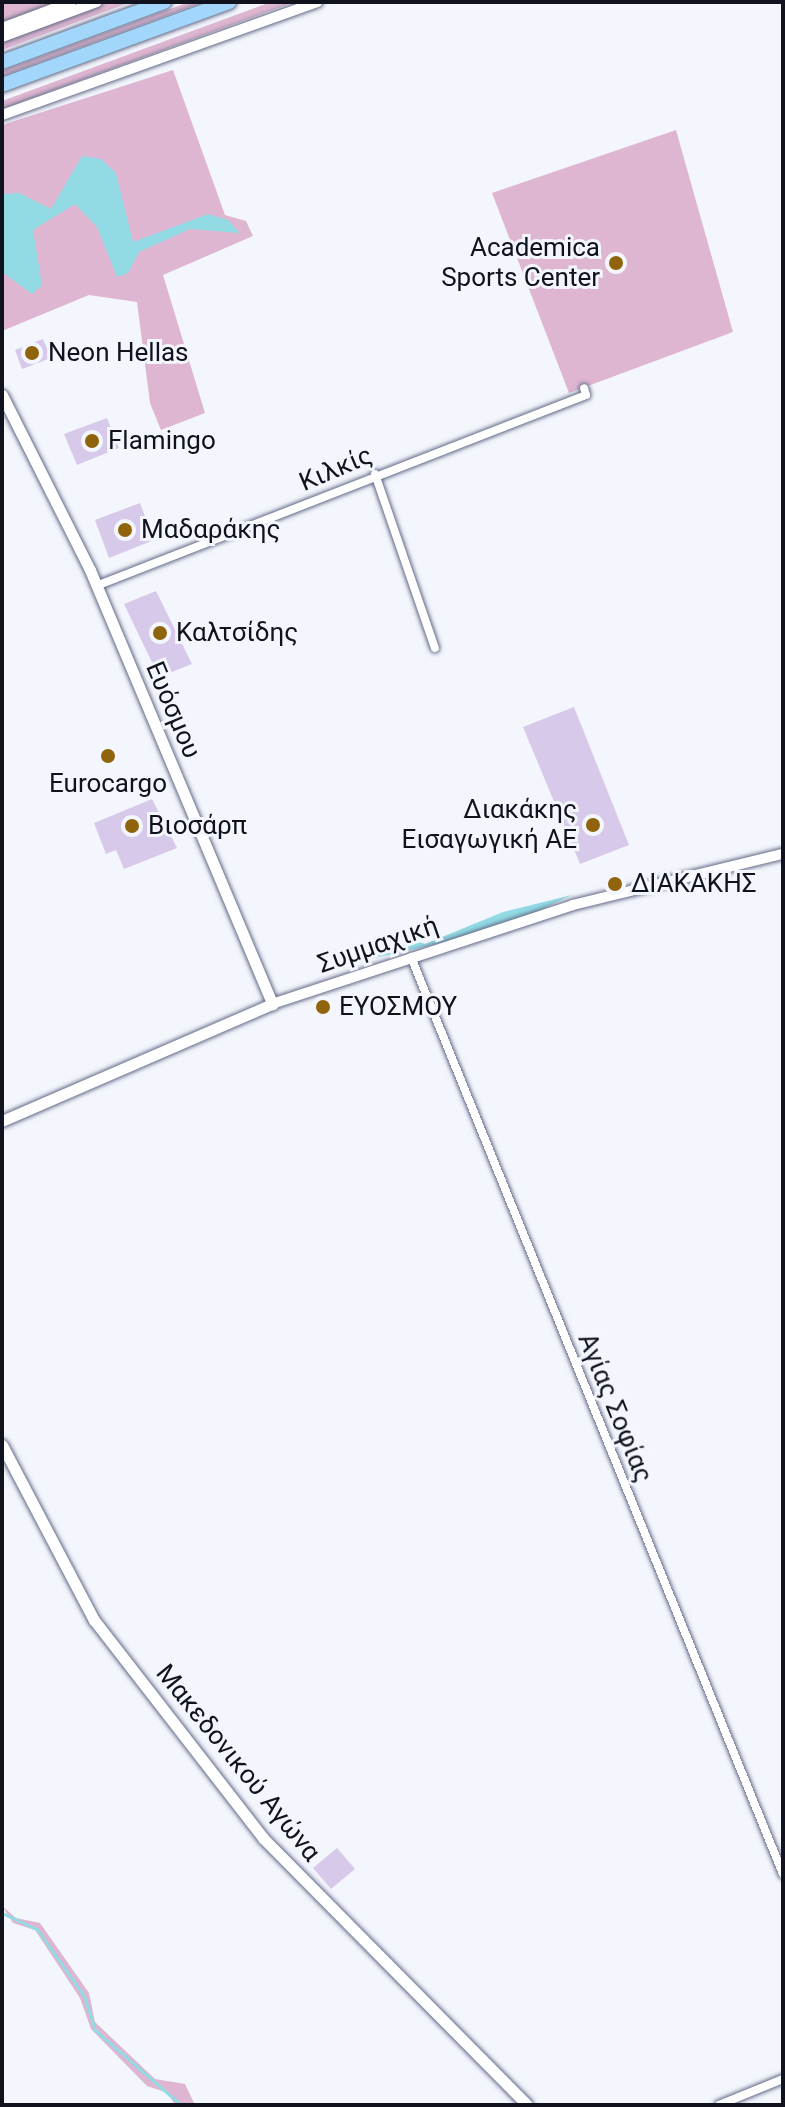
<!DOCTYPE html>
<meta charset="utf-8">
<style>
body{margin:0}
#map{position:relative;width:785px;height:2107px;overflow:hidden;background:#f4f6fd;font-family:Roboto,sans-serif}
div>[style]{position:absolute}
.green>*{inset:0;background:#deb6d1}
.water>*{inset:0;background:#92dbe4}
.stream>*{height:3px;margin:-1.5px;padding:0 1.5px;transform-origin:1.5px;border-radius:1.5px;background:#92dbe4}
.building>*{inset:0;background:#d6c9e9}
.roads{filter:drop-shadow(0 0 2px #626a87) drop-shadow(0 0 2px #626a87)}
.minor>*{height:8px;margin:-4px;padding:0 4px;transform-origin:4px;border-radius:4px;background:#fff}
.tertiary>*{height:10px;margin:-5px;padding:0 5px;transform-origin:5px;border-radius:5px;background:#fff}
.secondary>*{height:11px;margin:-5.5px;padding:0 5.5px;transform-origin:5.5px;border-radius:5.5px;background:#fff}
.motorway>*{height:14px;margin:-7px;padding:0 7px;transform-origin:7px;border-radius:7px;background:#a2d6fa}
.dots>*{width:22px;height:22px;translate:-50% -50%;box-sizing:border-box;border:4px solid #f4f6fd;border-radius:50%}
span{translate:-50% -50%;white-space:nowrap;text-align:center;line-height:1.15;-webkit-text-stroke:6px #f4f6fd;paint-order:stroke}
.poi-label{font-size:26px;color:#10131e}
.right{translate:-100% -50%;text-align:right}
.left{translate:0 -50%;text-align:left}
.street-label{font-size:26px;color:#10131e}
.frame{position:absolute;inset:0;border:4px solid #10131e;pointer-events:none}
</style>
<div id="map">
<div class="green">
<i style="clip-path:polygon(2px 2px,60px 2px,2px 25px)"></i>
<i style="clip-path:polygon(107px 2px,131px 2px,2px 50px,2px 41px)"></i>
<i style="clip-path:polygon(189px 2px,203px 2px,2px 76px,2px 71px)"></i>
<i style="clip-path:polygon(271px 2px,294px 2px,2px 109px,2px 101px)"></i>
<i style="clip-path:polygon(173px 70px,225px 215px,246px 221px,253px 236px,163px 275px,205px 413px,161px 430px,150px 403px,137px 302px,89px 295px,2px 331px,2px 125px)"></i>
<i style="clip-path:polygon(676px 130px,733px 332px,569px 393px,492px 193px)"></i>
<i style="clip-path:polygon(2px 1906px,16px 1918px,40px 1923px,89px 1993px,95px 2022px,155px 2079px,185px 2084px,195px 2105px,175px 2105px,168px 2093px,147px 2086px,91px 2029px,80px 1998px,35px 1930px,13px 1923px)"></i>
</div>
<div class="water">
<i style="clip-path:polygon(82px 156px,101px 159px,116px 173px,133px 242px,208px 214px,228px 220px,240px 233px,190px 229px,139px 252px,128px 273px,117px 277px,97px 227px,75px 204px,33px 230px,42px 285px,32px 294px,2px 272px,2px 194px,19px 193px,51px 209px)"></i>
<i style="clip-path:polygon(572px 895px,498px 930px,362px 961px,414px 940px,425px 944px,503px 912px)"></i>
</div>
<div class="stream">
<i style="left:2px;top:1913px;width:38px;rotate:25deg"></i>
<i style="left:37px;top:1929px;width:82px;rotate:55deg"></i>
<i style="left:84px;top:1996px;width:36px;rotate:72deg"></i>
<i style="left:95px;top:2030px;width:114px;rotate:41.1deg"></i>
</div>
<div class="building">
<i style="clip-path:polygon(43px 339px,51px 358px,22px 369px,15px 350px)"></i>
<i style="clip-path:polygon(107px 418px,119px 448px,77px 465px,64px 434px)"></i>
<i style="clip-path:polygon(140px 503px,154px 540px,109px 558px,95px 520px)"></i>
<i style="clip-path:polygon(156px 591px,192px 664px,159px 677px,124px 604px)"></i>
<i style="clip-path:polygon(574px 707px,629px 845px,580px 864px,523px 727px)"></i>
<i style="clip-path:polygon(152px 799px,177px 848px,124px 869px,116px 850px,106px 854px,94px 823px)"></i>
<i style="clip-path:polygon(337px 1848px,355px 1869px,331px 1889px,313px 1868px)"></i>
</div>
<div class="roads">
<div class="minor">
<i style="left:375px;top:474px;width:184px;rotate:71deg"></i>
<i style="left:96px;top:586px;width:526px;rotate:-21.3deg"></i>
<i style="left:586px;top:395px;width:7px;rotate:-106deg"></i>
<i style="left:411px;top:957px;width:990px;rotate:67.92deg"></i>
<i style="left:719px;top:2105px;width:69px;rotate:-22.1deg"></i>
</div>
<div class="tertiary">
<i style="left:2px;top:28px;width:74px;rotate:-20.6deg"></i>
<i style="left:2px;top:37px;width:101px;rotate:-20.2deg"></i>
<i style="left:2px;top:115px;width:335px;rotate:-19.7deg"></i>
<i style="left:272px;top:1004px;width:317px;rotate:-18.2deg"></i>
<i style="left:573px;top:905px;width:216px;rotate:-13.7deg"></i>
</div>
<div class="secondary">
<i style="left:2px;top:395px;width:196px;rotate:63.3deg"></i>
<i style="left:90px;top:570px;width:471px;rotate:67.2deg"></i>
<i style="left:272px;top:1004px;width:294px;rotate:156.6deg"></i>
<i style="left:2px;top:1445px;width:198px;rotate:62.3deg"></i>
<i style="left:94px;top:1620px;width:276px;rotate:52.2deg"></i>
<i style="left:263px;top:1838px;width:375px;rotate:45.3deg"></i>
</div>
<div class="motorway">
<i style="left:2px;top:62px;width:173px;rotate:-20.3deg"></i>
<i style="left:2px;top:85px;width:242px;rotate:-20.1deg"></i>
</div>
</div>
<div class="dots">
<i style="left:616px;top:263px;background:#90640c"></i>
<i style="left:32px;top:353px;background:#90640c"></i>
<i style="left:92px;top:441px;background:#90640c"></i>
<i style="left:125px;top:530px;background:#90640c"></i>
<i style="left:160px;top:633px;background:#90640c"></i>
<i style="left:108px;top:756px;background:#90640c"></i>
<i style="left:593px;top:825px;background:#90640c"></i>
<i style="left:132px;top:826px;background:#90640c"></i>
<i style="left:615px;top:884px;background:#90640c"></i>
<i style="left:323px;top:1007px;background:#90640c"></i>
</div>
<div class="poi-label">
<span class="right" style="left:600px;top:263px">Academica<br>Sports Center</span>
<span class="left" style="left:48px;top:353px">Neon Hellas</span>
<span class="left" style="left:108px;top:441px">Flamingo</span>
<span class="left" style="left:141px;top:530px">Μαδαράκης</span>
<span class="left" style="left:176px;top:633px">Καλτσίδης</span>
<span style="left:108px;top:784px">Eurocargo</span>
<span class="right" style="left:577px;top:825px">Διακάκης<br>Εισαγωγική ΑΕ</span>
<span class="left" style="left:148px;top:826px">Βιοσάρπ</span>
<span class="left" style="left:631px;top:884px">ΔΙΑΚΑΚΗΣ</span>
<span class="left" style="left:339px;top:1007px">ΕΥΟΣΜΟΥ</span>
</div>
<div class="street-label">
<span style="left:336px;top:469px;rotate:-23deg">Κιλκίς</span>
<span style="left:173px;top:710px;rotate:67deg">Ευόσμου</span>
<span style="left:378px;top:945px;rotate:-19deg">Συμμαχική</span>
<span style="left:615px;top:1408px;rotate:68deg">Αγίας Σοφίας</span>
<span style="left:238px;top:1763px;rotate:51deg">Μακεδονικού Αγώνα</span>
</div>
<div class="frame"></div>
</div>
